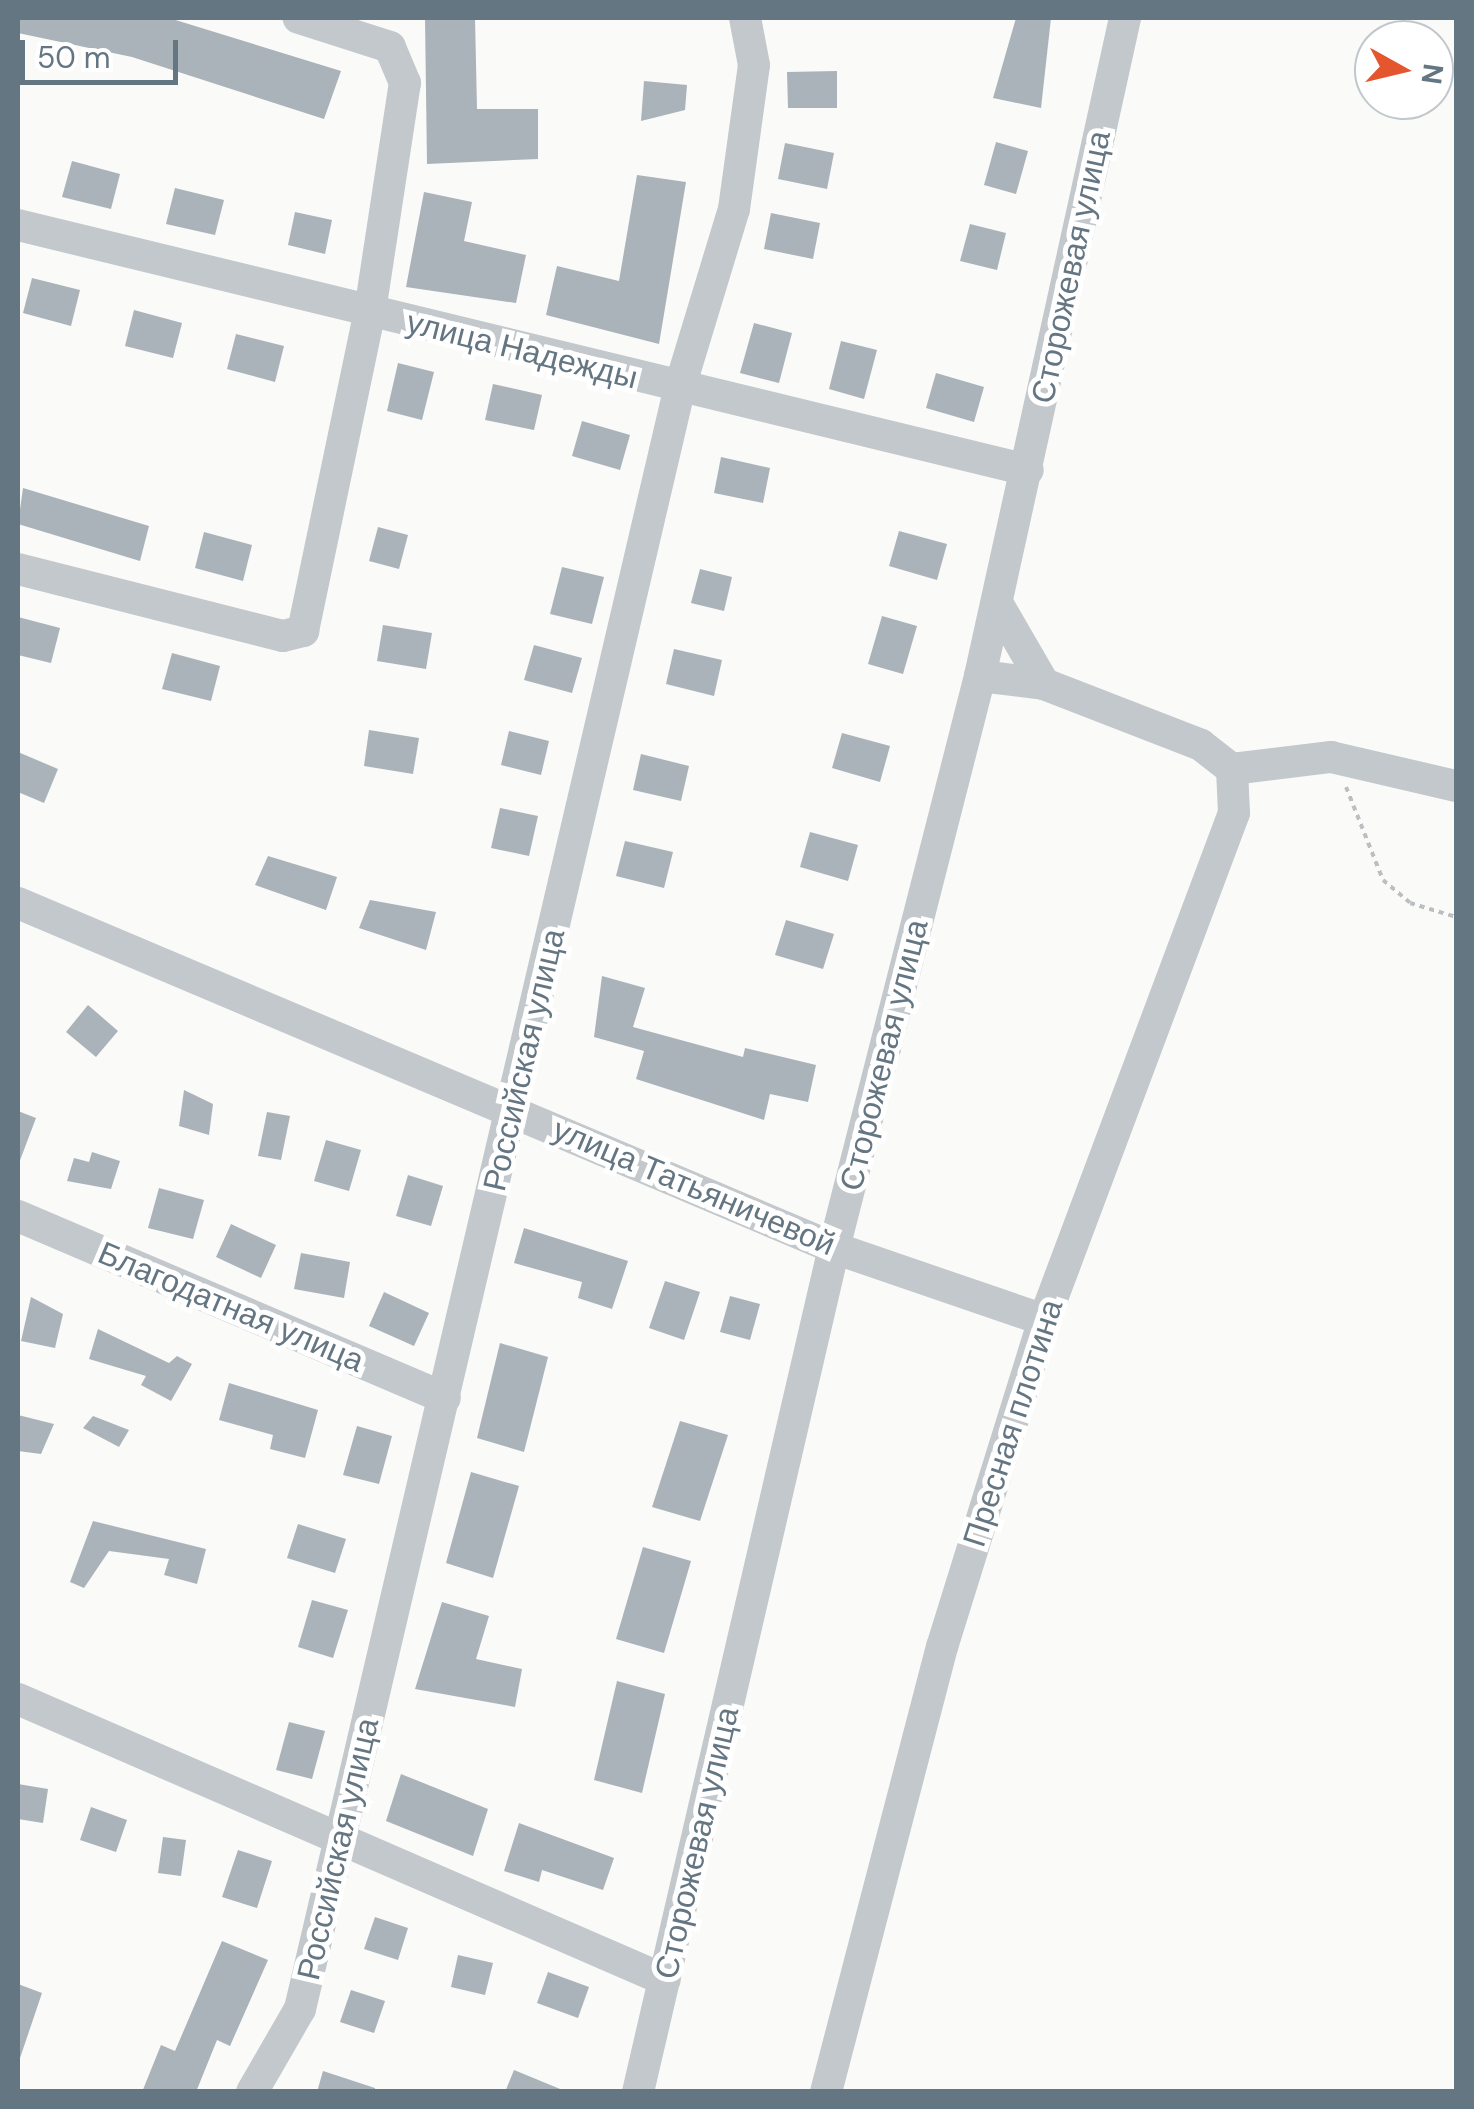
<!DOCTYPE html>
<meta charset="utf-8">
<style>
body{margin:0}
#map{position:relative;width:1474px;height:2109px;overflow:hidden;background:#fafaf8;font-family:"DM Sans",sans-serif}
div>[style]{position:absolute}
.building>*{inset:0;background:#aab3b9}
.path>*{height:4px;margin-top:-2px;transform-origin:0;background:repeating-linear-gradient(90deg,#bbbfc2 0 5px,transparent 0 10px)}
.minor>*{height:32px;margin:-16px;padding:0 16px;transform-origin:16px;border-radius:16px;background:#c3c8cc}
span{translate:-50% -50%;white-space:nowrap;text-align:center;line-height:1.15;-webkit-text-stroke:10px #fff;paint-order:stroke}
.street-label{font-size:32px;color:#657683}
.frame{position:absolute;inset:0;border:20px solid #657683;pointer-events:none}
.north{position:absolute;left:1354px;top:20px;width:100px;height:100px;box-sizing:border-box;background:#fff;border:2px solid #c1c8cd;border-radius:50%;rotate:98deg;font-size:28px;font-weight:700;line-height:40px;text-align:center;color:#657683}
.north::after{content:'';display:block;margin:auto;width:35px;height:45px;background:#e4572e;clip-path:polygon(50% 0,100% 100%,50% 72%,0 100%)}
.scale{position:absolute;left:20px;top:40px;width:158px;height:45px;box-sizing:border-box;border:5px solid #657683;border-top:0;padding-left:12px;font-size:30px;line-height:35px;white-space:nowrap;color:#657683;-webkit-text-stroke:8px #fff;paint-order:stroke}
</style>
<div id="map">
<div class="building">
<i style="clip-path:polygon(18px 18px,169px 18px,341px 71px,324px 119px,132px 57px,18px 33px)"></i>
<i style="clip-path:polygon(425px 18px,475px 18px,477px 109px,538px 109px,538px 159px,427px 164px)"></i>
<i style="clip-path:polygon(1016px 18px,1051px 18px,1041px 108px,993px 98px)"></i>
<i style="clip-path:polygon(837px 71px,837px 108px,788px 108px,787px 72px)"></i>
<i style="clip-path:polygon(644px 81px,687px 85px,685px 110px,641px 121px)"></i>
<i style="clip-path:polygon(996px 142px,1028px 151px,1016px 194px,984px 185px)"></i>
<i style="clip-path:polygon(785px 143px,834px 153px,827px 189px,778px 179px)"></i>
<i style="clip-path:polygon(72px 161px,120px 174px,111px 209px,62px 197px)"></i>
<i style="clip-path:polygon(637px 175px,686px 182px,659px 344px,546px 315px,557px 266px,619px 281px)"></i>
<i style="clip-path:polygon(175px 188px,224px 200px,215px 235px,166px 224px)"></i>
<i style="clip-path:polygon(424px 192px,472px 202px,464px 241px,526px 255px,516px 303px,406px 287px)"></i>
<i style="clip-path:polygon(295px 212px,332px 220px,325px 254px,288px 245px)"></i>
<i style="clip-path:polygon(771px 213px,820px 223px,813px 259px,764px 249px)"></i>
<i style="clip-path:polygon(970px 224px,1006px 233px,997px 270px,960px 261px)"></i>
<i style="clip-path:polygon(32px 278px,80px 290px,71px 326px,23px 313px)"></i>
<i style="clip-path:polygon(134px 310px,182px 323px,173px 358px,125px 346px)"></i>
<i style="clip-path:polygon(754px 323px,792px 333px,779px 383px,740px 373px)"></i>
<i style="clip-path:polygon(236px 334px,284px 346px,275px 382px,227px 369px)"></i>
<i style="clip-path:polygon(841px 341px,877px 350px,864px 399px,829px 389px)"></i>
<i style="clip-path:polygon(398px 363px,434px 372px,422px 420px,387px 411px)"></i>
<i style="clip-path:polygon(936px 373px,984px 387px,974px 422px,926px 408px)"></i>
<i style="clip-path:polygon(493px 384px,542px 395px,534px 430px,485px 420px)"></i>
<i style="clip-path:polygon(582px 421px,630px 435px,620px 470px,572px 456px)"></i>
<i style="clip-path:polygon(721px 457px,770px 468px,763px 503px,714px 493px)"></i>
<i style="clip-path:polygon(23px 488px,149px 526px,140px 561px,18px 524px)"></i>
<i style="clip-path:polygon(378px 527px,408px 535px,399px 569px,369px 561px)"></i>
<i style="clip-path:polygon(899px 531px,947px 544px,937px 580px,889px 566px)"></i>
<i style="clip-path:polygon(204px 532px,252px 545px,243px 581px,195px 568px)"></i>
<i style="clip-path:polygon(562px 567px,604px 577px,592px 624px,550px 614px)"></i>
<i style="clip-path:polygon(700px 569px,732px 577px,724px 611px,691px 603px)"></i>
<i style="clip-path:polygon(882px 616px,917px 626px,903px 674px,868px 664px)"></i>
<i style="clip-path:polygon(18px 617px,60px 628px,51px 663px,18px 655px)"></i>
<i style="clip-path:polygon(383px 625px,432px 633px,426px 669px,377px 661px)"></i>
<i style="clip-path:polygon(534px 645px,582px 658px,572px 693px,524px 680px)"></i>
<i style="clip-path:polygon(674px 649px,722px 660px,714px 696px,666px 684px)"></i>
<i style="clip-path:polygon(172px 653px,220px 666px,211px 701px,162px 689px)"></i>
<i style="clip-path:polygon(369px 730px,419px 738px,413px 774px,364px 766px)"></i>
<i style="clip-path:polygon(509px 731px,549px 741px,541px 775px,501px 765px)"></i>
<i style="clip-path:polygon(842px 733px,890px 746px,880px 782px,832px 768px)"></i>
<i style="clip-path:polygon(18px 752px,58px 769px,44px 803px,18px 792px)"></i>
<i style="clip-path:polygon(641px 754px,689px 766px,681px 801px,633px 790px)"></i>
<i style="clip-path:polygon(500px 808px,538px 816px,529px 856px,491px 848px)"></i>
<i style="clip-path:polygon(810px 832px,858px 845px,848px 881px,800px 867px)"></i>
<i style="clip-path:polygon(625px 841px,673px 852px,664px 888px,616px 876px)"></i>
<i style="clip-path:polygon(268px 856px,337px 877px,326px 910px,255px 885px)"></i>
<i style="clip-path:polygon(370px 900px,436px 912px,426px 950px,359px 928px)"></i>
<i style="clip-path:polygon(786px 920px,834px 934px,823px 969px,775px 955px)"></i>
<i style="clip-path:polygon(602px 976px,645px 988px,633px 1027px,743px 1057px,745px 1048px,816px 1065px,808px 1102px,770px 1094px,764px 1120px,636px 1079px,644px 1051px,594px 1037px)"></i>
<i style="clip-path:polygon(88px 1005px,118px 1031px,96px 1057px,66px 1032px)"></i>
<i style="clip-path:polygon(184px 1090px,213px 1104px,209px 1135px,179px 1126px)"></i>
<i style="clip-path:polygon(18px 1111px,36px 1118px,19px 1163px,18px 1163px)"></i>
<i style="clip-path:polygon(267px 1112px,290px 1116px,281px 1160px,258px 1156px)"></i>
<i style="clip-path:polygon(326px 1140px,361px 1150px,349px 1191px,314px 1181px)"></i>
<i style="clip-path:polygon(92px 1152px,120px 1161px,111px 1189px,67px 1181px,74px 1158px,89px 1162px)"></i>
<i style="clip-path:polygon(408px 1175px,443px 1186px,431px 1226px,396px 1216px)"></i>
<i style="clip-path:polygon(159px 1188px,204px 1200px,193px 1239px,148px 1228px)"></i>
<i style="clip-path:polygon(231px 1224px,276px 1245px,261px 1278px,216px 1257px)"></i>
<i style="clip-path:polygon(524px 1228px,628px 1261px,612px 1309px,578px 1298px,582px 1282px,514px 1263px)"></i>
<i style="clip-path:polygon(301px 1253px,350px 1262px,344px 1298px,294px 1289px)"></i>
<i style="clip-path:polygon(665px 1281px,700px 1292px,684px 1340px,649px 1328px)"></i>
<i style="clip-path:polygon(384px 1292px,429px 1313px,414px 1346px,369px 1326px)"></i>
<i style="clip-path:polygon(730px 1296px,760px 1304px,750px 1340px,720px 1332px)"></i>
<i style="clip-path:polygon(31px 1297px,63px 1314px,55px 1348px,21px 1341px)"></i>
<i style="clip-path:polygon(98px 1329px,169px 1363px,177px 1356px,192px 1364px,171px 1401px,141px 1385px,146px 1376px,89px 1359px)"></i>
<i style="clip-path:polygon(500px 1343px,548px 1357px,524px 1452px,477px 1438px)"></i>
<i style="clip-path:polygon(229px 1383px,318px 1410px,305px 1458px,270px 1449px,273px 1435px,219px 1420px)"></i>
<i style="clip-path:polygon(18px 1415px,54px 1424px,41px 1454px,18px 1451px)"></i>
<i style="clip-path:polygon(93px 1416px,129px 1430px,119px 1447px,83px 1428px)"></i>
<i style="clip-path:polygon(680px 1421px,728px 1435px,700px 1521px,652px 1507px)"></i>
<i style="clip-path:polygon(357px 1426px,392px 1436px,379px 1484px,343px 1475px)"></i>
<i style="clip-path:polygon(471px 1472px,519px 1486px,493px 1578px,446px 1563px)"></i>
<i style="clip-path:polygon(93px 1521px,206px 1549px,197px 1584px,164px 1575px,169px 1559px,109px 1551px,84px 1588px,70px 1582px)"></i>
<i style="clip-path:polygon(298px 1524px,346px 1539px,335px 1573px,287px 1558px)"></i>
<i style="clip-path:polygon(643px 1547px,691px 1561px,664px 1653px,616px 1639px)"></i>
<i style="clip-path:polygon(312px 1600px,348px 1610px,333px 1658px,298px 1647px)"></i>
<i style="clip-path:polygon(442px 1602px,489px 1616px,476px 1659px,522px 1669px,515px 1707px,415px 1689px)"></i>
<i style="clip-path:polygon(617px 1681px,665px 1694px,642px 1793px,594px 1780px)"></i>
<i style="clip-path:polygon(289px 1722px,325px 1731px,312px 1779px,276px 1770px)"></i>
<i style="clip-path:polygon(401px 1774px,488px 1809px,473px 1856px,386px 1821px)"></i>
<i style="clip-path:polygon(18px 1784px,48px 1789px,43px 1823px,18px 1819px)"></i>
<i style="clip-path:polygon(91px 1807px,127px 1820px,116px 1852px,80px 1840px)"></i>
<i style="clip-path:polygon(519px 1823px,614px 1858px,603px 1890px,542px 1870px,539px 1882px,504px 1871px)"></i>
<i style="clip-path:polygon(163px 1837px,186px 1840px,181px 1876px,158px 1873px)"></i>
<i style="clip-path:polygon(238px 1850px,272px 1861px,257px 1908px,222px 1897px)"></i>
<i style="clip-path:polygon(375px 1917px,408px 1928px,398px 1960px,364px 1949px)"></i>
<i style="clip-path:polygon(222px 1941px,268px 1960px,230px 2046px,217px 2040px,196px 2092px,142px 2092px,161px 2045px,175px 2051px)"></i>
<i style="clip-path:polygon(458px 1955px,493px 1963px,485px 1995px,451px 1987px)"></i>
<i style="clip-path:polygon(548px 1972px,589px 1987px,578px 2018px,537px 2003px)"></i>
<i style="clip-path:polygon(18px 1984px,42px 1993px,18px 2064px)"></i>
<i style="clip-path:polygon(351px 1990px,385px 2001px,374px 2033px,340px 2022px)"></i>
<i style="clip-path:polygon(514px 2070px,565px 2091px,565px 2092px,505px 2092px)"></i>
<i style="clip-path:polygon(323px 2071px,375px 2088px,375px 2092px,317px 2092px)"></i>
</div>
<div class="path">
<i style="left:1346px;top:787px;width:100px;rotate:68.3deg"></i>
<i style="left:1383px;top:880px;width:35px;rotate:40deg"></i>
<i style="left:1410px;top:903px;width:48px;rotate:16.9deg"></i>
</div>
<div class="minor">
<i style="left:18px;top:225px;width:1039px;rotate:13.64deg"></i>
<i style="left:18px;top:569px;width:273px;rotate:14.2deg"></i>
<i style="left:283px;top:636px;width:21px;rotate:-14deg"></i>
<i style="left:303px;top:631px;width:327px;rotate:-78.2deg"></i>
<i style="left:370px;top:311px;width:231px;rotate:-81.3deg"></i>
<i style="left:405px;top:83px;width:39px;rotate:-113deg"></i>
<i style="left:390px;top:47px;width:96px;rotate:-162.3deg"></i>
<i style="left:997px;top:603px;width:94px;rotate:59.9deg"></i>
<i style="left:980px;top:676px;width:64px;rotate:7.1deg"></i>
<i style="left:1044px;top:684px;width:168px;rotate:21.2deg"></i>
<i style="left:1201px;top:745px;width:39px;rotate:38deg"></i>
<i style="left:1232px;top:769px;width:100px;rotate:-6.9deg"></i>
<i style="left:1331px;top:757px;width:128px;rotate:13.1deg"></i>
<i style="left:18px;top:903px;width:886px;rotate:22.92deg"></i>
<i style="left:834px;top:1248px;width:222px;rotate:18.9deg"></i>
<i style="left:18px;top:1216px;width:464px;rotate:23.1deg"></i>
<i style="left:18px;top:1699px;width:705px;rotate:23.48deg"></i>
<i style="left:252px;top:2092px;width:96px;rotate:-60deg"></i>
<i style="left:300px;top:2009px;width:1663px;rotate:-76.82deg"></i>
<i style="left:679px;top:390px;width:189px;rotate:-73.1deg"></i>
<i style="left:734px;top:209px;width:145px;rotate:-82.1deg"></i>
<i style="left:754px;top:65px;width:48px;rotate:-100.8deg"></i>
<i style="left:638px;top:2092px;width:866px;rotate:-76.93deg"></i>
<i style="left:834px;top:1248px;width:590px;rotate:-75.68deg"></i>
<i style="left:980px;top:676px;width:674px;rotate:-77.57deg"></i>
<i style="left:826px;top:2092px;width:460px;rotate:-75.4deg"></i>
<i style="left:942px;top:1647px;width:343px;rotate:-72.7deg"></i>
<i style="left:1044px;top:1320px;width:541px;rotate:-69.46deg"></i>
<i style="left:1234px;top:813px;width:44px;rotate:-92.6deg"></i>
</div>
<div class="street-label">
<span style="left:1071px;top:267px;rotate:-78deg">Сторожевая улица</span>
<span style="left:522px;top:350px;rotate:14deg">улица Надежды</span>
<span style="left:884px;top:1055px;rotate:-76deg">Сторожевая улица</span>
<span style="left:524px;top:1060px;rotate:-77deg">Российская улица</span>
<span style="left:694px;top:1187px;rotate:23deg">улица Татьяничевой</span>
<span style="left:231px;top:1307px;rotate:23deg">Благодатная улица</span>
<span style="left:1013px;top:1423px;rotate:-72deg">Пресная плотина</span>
<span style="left:697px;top:1843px;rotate:-77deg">Сторожевая улица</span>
<span style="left:338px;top:1849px;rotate:-77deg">Российская улица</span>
</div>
<div class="frame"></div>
<div class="north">N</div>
<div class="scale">50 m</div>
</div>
